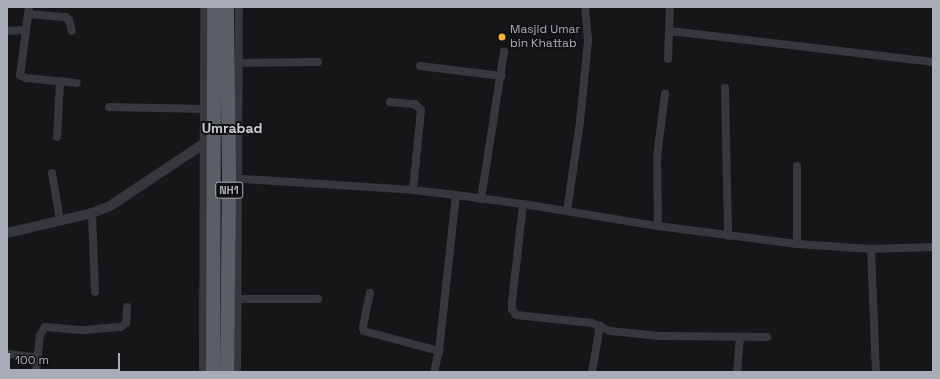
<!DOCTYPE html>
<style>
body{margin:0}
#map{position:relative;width:940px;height:379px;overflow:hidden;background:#161618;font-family:"Space Grotesk",sans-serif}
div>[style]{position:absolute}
.minor>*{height:8px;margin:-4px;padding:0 4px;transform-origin:4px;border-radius:4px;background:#37383d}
.tertiary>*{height:10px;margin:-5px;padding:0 5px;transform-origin:5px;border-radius:5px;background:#37383d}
.trunk>*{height:14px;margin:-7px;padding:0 7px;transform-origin:7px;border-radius:7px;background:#5b5e65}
.dots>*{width:11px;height:11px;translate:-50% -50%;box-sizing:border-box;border:2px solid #111113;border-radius:50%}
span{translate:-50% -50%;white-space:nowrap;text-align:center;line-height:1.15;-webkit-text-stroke:4px #111113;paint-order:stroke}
.shield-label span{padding:1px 3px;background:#111113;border:1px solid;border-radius:3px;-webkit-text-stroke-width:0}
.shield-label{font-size:11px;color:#a8adb8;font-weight:700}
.poi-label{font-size:12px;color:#a8adb8}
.left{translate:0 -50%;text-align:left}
.quarter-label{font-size:14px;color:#c9ccd4;font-weight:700}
.frame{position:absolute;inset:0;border:8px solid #a8adb8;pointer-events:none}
.scale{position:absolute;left:8px;top:353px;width:112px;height:18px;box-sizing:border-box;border:2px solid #a8adb8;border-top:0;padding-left:5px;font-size:12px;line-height:14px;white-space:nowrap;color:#a8adb8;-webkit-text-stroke:3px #111113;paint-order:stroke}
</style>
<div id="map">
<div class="minor">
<i style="left:29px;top:7px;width:69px;rotate:97.5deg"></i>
<i style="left:20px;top:75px;width:7px;rotate:27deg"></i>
<i style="left:26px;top:78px;width:51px;rotate:5.6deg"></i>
<i style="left:28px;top:14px;width:38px;rotate:5deg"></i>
<i style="left:66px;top:17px;width:4px;rotate:45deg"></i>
<i style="left:69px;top:20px;width:11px;rotate:75deg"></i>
<i style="left:7px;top:31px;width:19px;rotate:-3deg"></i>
<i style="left:670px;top:31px;width:265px;rotate:6.7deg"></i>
<i style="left:668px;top:59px;width:52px;rotate:-87.8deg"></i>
<i style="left:239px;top:63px;width:79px;rotate:-0.7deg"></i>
<i style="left:420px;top:66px;width:82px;rotate:7deg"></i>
<i style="left:725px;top:88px;width:148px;rotate:88.8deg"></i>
<i style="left:390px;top:102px;width:25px;rotate:5deg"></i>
<i style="left:415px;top:104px;width:8px;rotate:45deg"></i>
<i style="left:421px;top:110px;width:80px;rotate:95.7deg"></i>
<i style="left:109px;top:107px;width:96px;rotate:1.2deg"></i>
<i style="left:57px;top:137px;width:56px;rotate:-86.9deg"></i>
<i style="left:797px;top:166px;width:78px;rotate:90deg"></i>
<i style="left:52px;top:173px;width:49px;rotate:80.5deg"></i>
<i style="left:229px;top:178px;width:184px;rotate:3.7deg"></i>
<i style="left:413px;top:190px;width:43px;rotate:6.6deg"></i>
<i style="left:456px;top:195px;width:68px;rotate:7.7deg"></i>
<i style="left:523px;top:204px;width:137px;rotate:9.3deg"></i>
<i style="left:658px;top:226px;width:140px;rotate:7.4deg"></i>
<i style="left:797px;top:244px;width:74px;rotate:3.9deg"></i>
<i style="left:871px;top:249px;width:62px;rotate:-1.8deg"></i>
<i style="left:481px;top:199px;width:149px;rotate:-81.1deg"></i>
<i style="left:523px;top:204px;width:99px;rotate:96.4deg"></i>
<i style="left:512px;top:302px;width:7px;rotate:90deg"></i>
<i style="left:512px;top:309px;width:7px;rotate:56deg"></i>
<i style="left:516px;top:315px;width:76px;rotate:6deg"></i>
<i style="left:592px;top:323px;width:20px;rotate:24deg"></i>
<i style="left:610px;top:331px;width:50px;rotate:5.7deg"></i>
<i style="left:660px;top:336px;width:107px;rotate:0.5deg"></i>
<i style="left:567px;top:211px;width:90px;rotate:-81.7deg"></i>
<i style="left:580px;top:122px;width:82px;rotate:-84.4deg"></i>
<i style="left:588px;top:40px;width:33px;rotate:-95deg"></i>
<i style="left:92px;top:213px;width:79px;rotate:87.8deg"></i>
<i style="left:658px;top:226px;width:69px;rotate:-90.8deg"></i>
<i style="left:657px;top:157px;width:64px;rotate:-82.8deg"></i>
<i style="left:871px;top:249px;width:123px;rotate:87.7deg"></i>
<i style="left:370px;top:293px;width:35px;rotate:102deg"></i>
<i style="left:363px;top:327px;width:4px;rotate:76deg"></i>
<i style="left:364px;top:331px;width:78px;rotate:14.9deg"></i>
<i style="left:238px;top:299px;width:80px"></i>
<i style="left:7px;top:354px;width:30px;rotate:6deg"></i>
<i style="left:36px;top:372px;width:37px;rotate:-84deg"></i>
<i style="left:40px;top:335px;width:9px;rotate:-58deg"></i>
<i style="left:45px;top:327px;width:38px;rotate:5deg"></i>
<i style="left:83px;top:330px;width:38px;rotate:-5deg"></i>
<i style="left:121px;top:327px;width:6px;rotate:-39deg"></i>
<i style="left:126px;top:323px;width:16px;rotate:-86deg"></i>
<i style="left:203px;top:372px;width:365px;rotate:-89.8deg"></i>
<i style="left:237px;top:372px;width:365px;rotate:-89.7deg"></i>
<i style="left:434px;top:372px;width:22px;rotate:-77deg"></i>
<i style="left:439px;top:351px;width:157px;rotate:-83.8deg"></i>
<i style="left:592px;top:372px;width:47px;rotate:-80.1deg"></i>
<i style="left:737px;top:372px;width:34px;rotate:-85deg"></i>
</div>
<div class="tertiary">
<i style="left:7px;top:233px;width:87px;rotate:-13.2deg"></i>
<i style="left:92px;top:213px;width:19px;rotate:-21deg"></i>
<i style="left:110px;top:206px;width:114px;rotate:-33.6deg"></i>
</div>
<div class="trunk">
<i style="left:213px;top:372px;width:365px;rotate:-89.8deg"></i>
<i style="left:227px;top:372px;width:194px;rotate:-89.4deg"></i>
<i style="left:229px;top:178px;width:171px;rotate:-90.7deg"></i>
</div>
<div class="dots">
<i style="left:502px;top:37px;background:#f2b134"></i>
</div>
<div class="shield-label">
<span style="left:229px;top:190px">NH1</span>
</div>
<div class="poi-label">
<span class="left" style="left:510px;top:37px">Masjid Umar<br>bin Khattab</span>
</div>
<div class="quarter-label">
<span style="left:232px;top:128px">Umrabad</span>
</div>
<div class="frame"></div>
<div class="scale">100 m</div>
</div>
